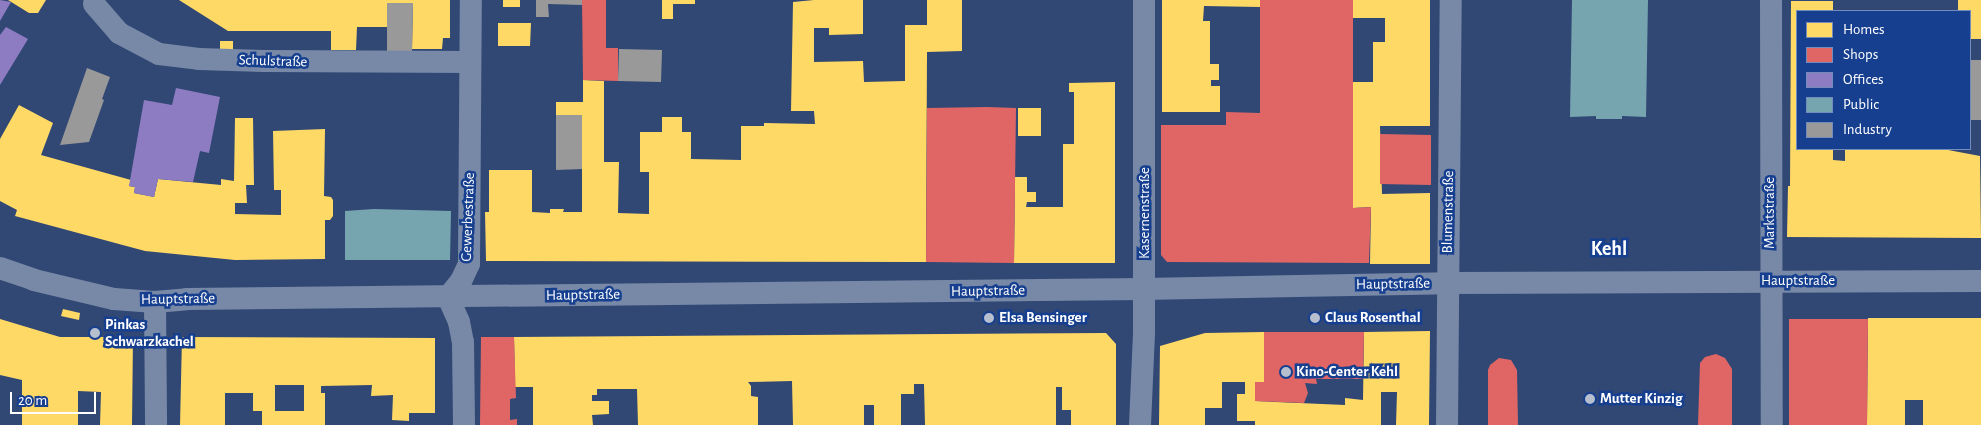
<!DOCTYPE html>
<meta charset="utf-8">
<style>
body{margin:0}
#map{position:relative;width:1981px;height:425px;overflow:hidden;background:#314874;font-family:"Alegreya Sans",sans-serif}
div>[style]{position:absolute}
.homes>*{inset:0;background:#ffd966}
.shops>*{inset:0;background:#e06666}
.offices>*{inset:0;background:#8e7cc3}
.public>*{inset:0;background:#76a5af}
.industry>*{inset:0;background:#999}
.street>*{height:22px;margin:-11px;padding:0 11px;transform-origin:11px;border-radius:11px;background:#7889a7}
.dots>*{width:14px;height:14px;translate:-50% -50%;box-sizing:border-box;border:2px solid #163f8f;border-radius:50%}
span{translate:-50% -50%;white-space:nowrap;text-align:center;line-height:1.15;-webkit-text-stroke:5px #163f8f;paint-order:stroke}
.street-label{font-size:15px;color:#fff}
.poi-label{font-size:15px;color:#fff;font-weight:700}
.left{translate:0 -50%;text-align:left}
.district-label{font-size:20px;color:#fff;font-weight:700}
.legend{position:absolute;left:1796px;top:10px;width:175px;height:140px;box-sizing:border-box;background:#163f8f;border:1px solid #738cbc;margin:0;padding:6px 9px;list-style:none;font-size:15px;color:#fff}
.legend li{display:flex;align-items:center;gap:10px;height:25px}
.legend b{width:25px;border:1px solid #738cbc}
.scale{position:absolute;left:10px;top:392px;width:86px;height:22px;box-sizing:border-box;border:2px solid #fff;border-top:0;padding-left:6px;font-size:15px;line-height:18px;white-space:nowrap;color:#fff;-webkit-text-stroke:4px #163f8f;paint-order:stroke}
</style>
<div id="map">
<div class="homes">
<i style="clip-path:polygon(8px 0,46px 0,38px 13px,29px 13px)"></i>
<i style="clip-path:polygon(179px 0,450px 0,450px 38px,443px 38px,442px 49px,412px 49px,413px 3px,387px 3px,387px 27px,357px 27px,356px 50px,331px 50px,331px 31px,228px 31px)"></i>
<i style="clip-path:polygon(503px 0,520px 0,520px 7px,503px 7px)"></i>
<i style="clip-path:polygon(662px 0,695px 0,695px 4px,673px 4px,673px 19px,662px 19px)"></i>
<i style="clip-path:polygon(814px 0,863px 0,863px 34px,829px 35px,829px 28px,814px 28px,814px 62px,863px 61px,864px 82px,905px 81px,905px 25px,927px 25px,927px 0,962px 0,962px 51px,927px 52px,926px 262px,486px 261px,485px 212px,489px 212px,489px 170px,532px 170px,532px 212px,550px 213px,550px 209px,564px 209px,563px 212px,582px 212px,582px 115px,556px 115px,556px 102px,583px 102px,583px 80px,604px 81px,604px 162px,619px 162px,618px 213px,649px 214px,649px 172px,640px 172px,640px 132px,662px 132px,662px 117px,682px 117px,682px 132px,691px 132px,691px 159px,741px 160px,741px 126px,764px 126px,764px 123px,815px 124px,814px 111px,791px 111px,793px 2px)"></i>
<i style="clip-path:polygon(1162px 0,1260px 0,1260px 7px,1204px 6px,1203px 21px,1210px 21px,1210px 64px,1219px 64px,1219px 80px,1211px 80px,1211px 86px,1220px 86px,1220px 112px,1162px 112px)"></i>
<i style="clip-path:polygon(1353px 0,1430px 0,1430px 126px,1380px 126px,1382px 194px,1430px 193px,1430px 264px,1370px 264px,1371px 207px,1353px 208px,1353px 82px,1373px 82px,1373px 42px,1385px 42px,1385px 18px,1353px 18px)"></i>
<i style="clip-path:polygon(1958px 0,1981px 0,1981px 39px,1970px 39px,1970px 11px,1958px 11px)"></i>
<i style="clip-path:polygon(1791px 1px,1833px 1px,1833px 11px,1797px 11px,1797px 149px,1833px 149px,1833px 160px,1845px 161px,1845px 149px,1943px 149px,1980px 156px,1981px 238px,1787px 237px,1788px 186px,1790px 186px)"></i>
<i style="clip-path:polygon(498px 23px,531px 23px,530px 46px,498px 46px)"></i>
<i style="clip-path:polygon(220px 41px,233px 41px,233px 51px,220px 50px)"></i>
<i style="clip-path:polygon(1115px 82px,1115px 263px,1014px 263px,1015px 177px,1027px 177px,1027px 192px,1036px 192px,1036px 202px,1027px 202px,1026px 207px,1063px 207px,1063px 144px,1074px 144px,1074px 92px,1069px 92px,1069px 83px)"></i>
<i style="clip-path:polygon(19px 105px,53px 123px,41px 155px,131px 180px,129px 186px,135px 187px,134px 193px,154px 197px,158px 179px,221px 185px,221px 179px,234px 181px,235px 118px,253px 118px,254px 185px,246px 185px,247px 203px,235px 203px,235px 214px,281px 215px,281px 190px,274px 190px,273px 131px,325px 129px,324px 196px,331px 197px,333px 200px,333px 216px,330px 220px,325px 220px,325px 259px,235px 260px,145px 251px,15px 216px,17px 210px,0 201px,0 139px)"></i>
<i style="clip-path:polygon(1018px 108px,1041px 108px,1041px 136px,1018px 136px)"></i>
<i style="clip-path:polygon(63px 309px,80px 313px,79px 320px,61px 316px)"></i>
<i style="clip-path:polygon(1868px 318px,1981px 318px,1981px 425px,1923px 425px,1923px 400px,1905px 400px,1905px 425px,1867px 425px)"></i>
<i style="clip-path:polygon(0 319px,60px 337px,133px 337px,132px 425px,100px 425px,101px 392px,78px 391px,78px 425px,22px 425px,22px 380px,0 375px)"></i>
<i style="clip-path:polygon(1430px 331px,1429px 425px,1396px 425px,1397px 392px,1381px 392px,1381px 425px,1255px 425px,1255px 421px,1237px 421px,1237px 394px,1245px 394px,1245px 382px,1222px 382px,1222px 408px,1205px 408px,1205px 425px,1159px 425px,1160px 346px,1205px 333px,1264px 332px,1264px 382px,1255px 382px,1255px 401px,1345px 405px,1345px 398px,1363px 400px,1364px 332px)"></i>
<i style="clip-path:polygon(1106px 333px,1116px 344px,1116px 425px,1071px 425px,1071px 410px,1062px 410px,1062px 387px,1056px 387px,1056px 425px,925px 425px,924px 384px,914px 384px,914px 394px,901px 394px,901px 425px,874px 425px,874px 405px,864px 405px,864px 425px,793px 425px,792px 381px,748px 382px,751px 386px,751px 396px,758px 397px,758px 425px,638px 425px,637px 389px,597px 389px,597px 395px,592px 395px,592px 401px,609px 401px,609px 414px,592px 415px,593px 425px,533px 425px,533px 387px,515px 387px,514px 337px)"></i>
<i style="clip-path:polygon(evenodd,182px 337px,435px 338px,435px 413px,409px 413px,409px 421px,392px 420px,393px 395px,371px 396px,372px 385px,321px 386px,321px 393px,325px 393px,325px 425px,262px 425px,262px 411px,253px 411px,253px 393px,225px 393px,225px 425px,180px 425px,182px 337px,275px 385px,304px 385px,304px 411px,275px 411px,275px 385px)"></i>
</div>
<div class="shops">
<i style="clip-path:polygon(582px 0,606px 0,606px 48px,618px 48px,618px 81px,583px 80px)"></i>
<i style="clip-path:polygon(1260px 0,1353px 0,1353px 208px,1371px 207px,1369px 263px,1167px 262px,1161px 255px,1161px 125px,1226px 125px,1226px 112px,1260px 113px)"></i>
<i style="clip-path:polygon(987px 107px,1016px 108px,1014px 263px,926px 262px,927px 108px)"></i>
<i style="clip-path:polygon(1380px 134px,1431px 135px,1431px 185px,1380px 184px)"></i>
<i style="clip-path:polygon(1789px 319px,1868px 319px,1867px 425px,1789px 425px)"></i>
<i style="clip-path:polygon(1264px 332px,1364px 332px,1363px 379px,1316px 379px,1317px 384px,1305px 383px,1308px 393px,1304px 403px,1255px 401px,1255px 382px,1264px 382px)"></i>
<i style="clip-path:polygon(481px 337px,514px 337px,516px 398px,510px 399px,510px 420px,517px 419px,517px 425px,480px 425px)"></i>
<i style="clip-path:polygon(1716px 354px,1725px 358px,1732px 369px,1732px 425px,1698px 425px,1700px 363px,1705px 357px)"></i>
<i style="clip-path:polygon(1499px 358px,1511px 360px,1517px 370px,1518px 425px,1488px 425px,1488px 370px,1490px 365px)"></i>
</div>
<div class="offices">
<i style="clip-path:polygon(0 0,11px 2px,0 21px)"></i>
<i style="clip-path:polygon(6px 27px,28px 39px,0 85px,0 35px)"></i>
<i style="clip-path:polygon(176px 88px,220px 97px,209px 153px,200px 151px,193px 182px,158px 179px,154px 197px,134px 193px,135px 187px,129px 186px,144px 100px,172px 105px)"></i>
</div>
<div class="public">
<i style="clip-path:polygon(1572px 0,1648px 0,1646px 117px,1622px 116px,1622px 119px,1596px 119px,1596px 116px,1570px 117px)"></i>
<i style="clip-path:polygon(374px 209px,451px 211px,450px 260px,345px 260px,345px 211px)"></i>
</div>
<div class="industry">
<i style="clip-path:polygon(536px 0,582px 0,582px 5px,548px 4px,549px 17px,536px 17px)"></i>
<i style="clip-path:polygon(387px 3px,413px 3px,412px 52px,387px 51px)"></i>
<i style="clip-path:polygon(619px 49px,662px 50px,661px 82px,618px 81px)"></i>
<i style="clip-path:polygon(1970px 60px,1981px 60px,1981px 120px,1970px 120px)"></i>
<i style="clip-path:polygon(87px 68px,110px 77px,102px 99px,104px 100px,89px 142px,60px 145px)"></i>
<i style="clip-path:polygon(556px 115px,582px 115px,582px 169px,556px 170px)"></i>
</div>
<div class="street">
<i style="left:1771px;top:0;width:425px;rotate:89.9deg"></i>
<i style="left:94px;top:4px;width:38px;rotate:49deg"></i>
<i style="left:119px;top:33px;width:45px;rotate:27.7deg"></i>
<i style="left:159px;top:54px;width:40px;rotate:7.1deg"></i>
<i style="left:199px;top:59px;width:66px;rotate:1.7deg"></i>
<i style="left:265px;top:61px;width:205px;rotate:0.3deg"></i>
<i style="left:0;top:268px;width:36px;rotate:19deg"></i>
<i style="left:34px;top:280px;width:82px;rotate:13.4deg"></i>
<i style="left:114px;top:299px;width:41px;rotate:4.2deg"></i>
<i style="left:155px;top:302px;width:32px;rotate:-5deg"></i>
<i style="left:187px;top:299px;width:957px;rotate:-0.6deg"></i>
<i style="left:1144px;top:289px;width:303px;rotate:-1.1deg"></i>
<i style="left:1447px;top:283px;width:534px;rotate:-0.21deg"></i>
<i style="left:448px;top:297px;width:21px;rotate:-51deg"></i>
<i style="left:461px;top:281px;width:19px;rotate:-65deg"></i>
<i style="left:469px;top:264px;width:264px;rotate:-89.6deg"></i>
<i style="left:448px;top:297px;width:27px;rotate:66deg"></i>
<i style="left:459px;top:322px;width:20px;rotate:79deg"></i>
<i style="left:463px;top:342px;width:83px;rotate:89.3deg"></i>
<i style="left:155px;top:302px;width:123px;rotate:89.5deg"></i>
<i style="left:1140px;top:425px;width:92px;rotate:-87.5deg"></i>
<i style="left:1144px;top:333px;width:333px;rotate:-90deg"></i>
<i style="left:1447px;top:425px;width:425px;rotate:-89.5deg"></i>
</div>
<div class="dots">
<i style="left:989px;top:318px;background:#b7bfce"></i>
<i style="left:1315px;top:318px;background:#b7bfce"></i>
<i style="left:95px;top:333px;background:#b7bfce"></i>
<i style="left:1286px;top:372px;background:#b7bfce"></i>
<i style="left:1590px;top:399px;background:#b7bfce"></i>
</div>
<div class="street-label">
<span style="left:273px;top:61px;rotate:2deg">Schulstraße</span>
<span style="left:1448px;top:212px;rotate:-89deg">Blumenstraße</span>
<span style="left:1145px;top:213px;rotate:-90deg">Kasernenstraße</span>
<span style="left:1770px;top:213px;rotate:-90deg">Marktstraße</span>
<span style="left:468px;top:217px;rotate:-88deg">Gewerbestraße</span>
<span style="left:1798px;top:281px">Hauptstraße</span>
<span style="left:1393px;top:284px;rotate:-1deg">Hauptstraße</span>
<span style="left:988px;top:291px;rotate:-1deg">Hauptstraße</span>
<span style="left:583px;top:295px;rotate:-1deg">Hauptstraße</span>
<span style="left:178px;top:299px;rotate:-1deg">Hauptstraße</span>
</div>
<div class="poi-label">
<span class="left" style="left:999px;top:318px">Elsa Bensinger</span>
<span class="left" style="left:1325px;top:318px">Claus Rosenthal</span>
<span class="left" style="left:105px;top:333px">Pinkas<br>Schwarzkachel</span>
<span class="left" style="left:1296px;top:372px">Kino-Center Kehl</span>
<span class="left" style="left:1600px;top:399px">Mutter Kinzig</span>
</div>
<div class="district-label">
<span style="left:1609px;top:249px">Kehl</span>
</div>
<ul class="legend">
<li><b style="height:14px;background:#ffd966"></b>Homes</li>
<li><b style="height:14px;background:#e06666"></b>Shops</li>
<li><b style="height:14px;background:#8e7cc3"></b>Offices</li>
<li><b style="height:14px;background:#76a5af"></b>Public</li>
<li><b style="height:14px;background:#999"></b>Industry</li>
</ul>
<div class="scale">20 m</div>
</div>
